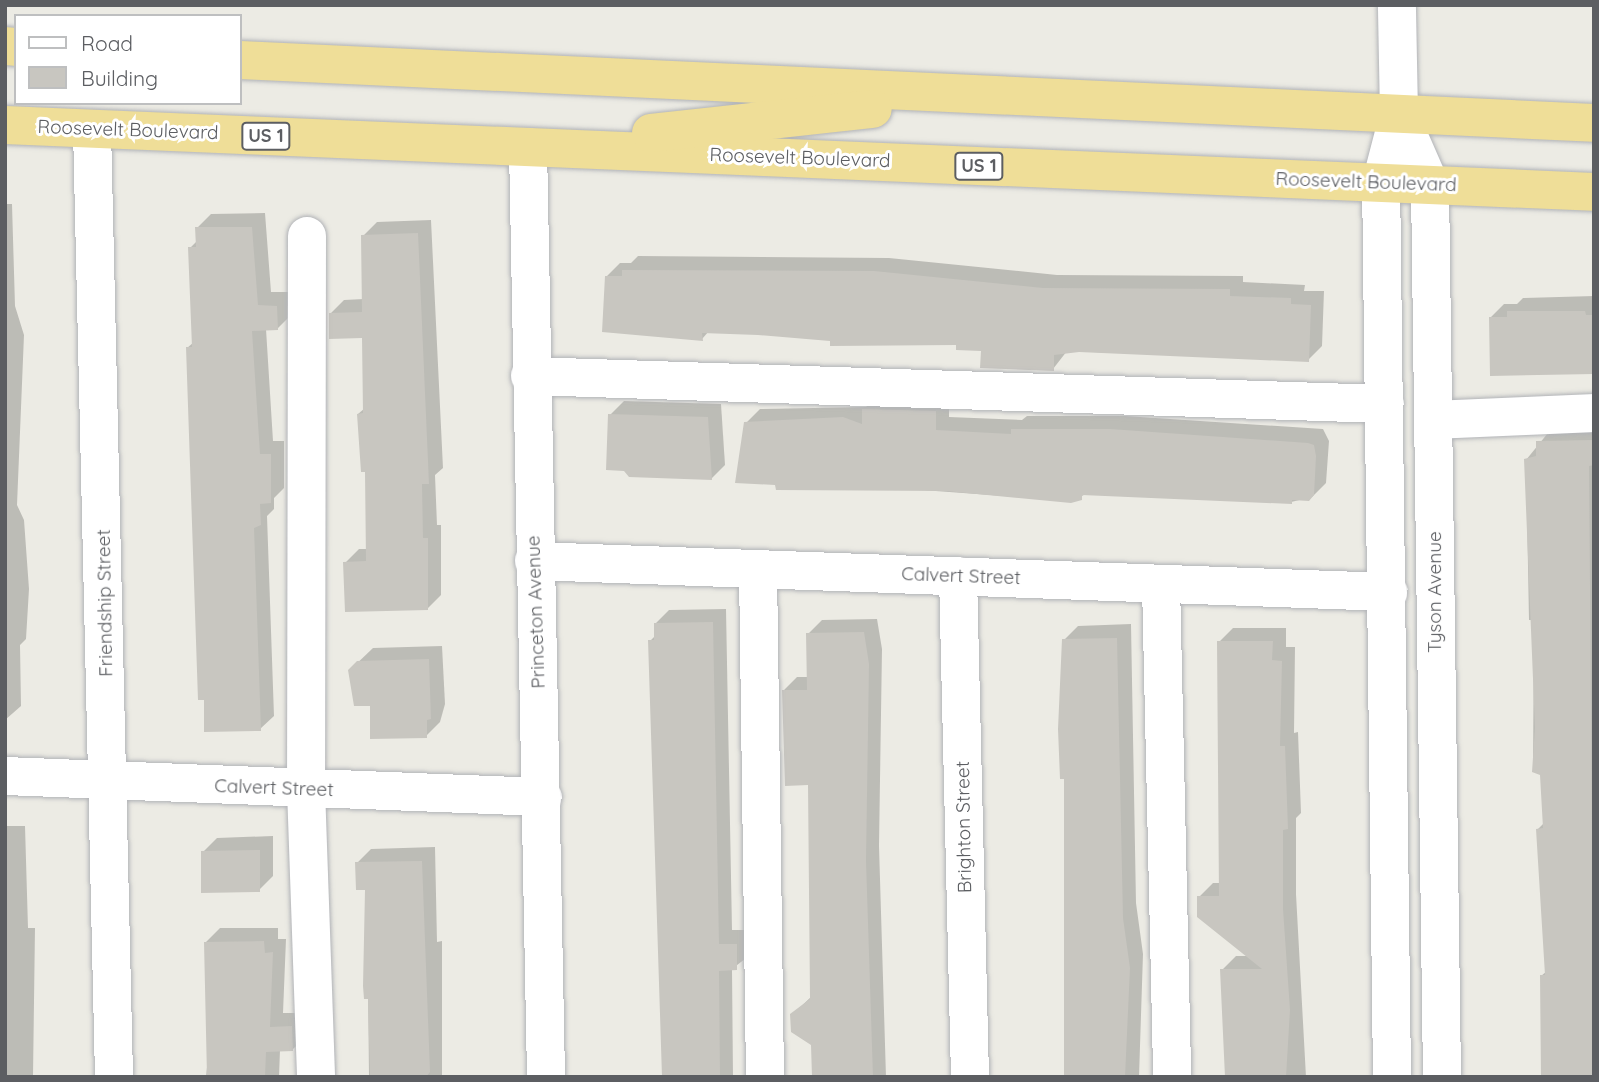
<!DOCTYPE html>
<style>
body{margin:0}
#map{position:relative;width:1599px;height:1082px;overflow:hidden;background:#ecebe4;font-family:Quicksand,sans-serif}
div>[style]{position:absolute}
.shadow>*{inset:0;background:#0003}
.building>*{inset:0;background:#c8c6c0}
.roads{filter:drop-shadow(0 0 2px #b1b3b7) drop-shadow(0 0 2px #b1b3b7)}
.minor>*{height:38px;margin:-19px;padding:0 19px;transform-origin:19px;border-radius:19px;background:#fff}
.highway>*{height:38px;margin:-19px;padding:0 19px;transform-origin:19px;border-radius:19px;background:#efde98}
span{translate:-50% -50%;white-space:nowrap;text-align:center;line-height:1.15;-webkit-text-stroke:6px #fff;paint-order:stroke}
.shield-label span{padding:2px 5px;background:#fff;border:2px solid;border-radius:5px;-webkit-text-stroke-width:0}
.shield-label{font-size:18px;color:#5c5e62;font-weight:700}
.street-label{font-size:19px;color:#5c5e62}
.frame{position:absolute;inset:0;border:7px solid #5c5e62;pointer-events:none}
.legend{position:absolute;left:14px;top:14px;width:228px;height:91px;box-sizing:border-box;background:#fff;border:2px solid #bebfc0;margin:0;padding:9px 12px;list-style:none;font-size:21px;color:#5c5e62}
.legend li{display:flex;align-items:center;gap:14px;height:35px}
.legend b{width:35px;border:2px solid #bebfc0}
</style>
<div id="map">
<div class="shadow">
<i style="clip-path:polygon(5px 204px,12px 204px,15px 306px,24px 335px,17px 505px,24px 520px,29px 589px,26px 639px,20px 645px,21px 706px,5px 720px)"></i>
<i style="clip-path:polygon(265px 213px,271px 292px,290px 292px,291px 315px,277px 329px,266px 329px,273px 441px,284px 441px,284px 488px,274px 498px,274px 509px,267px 516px,274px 716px,260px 729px,187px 348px,194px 342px,190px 248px,197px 241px,197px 228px,211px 214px)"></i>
<i style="clip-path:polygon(431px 220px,443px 468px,435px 475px,437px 525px,441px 525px,441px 595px,427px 609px,345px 563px,359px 549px,367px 549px,367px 470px,358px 414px,365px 408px,363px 336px,330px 314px,344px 300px,364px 299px,363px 236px,377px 222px)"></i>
<i style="clip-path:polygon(638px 256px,889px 258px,1057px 275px,1243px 276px,1243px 282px,1305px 285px,1304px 291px,1324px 291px,1322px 346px,1308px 360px,1067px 351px,1053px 369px,958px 343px,709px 331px,702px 339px,606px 277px,620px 263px,631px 263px)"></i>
<i style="clip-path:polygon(1594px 296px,1594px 372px,1490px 318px,1504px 304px,1517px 304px,1523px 298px)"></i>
<i style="clip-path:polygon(878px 396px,949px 398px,949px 417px,1022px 420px,1027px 416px,1125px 416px,1323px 429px,1329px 441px,1326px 483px,1312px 497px,1291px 502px,1086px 494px,1071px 501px,908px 489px,746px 423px,760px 409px,866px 407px)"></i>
<i style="clip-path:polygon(624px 401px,721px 404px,725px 465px,711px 479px,610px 415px)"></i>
<i style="clip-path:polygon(1594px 426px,1594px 1077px,1541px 976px,1547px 971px,1538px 829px,1544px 823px,1541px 773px,1533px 770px,1534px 620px,1529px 620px,1526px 460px,1552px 428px)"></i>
<i style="clip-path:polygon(726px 609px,732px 930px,750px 930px,750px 955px,732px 969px,733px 1077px,664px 1077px,650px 641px,656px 635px,655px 624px,669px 610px)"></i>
<i style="clip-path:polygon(877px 619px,882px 649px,879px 846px,886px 1077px,814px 1077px,813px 1044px,792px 1015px,812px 996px,810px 783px,783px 691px,797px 677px,809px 677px,808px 634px,822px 620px)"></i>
<i style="clip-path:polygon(1131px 624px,1136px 903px,1143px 954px,1139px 1077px,1067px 1077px,1064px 640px,1078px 626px)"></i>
<i style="clip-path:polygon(1233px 628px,1286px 628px,1286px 647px,1295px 647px,1294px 733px,1298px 732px,1301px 813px,1296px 818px,1296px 894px,1306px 1077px,1227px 1077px,1222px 970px,1236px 956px,1249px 956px,1199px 897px,1213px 883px,1220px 883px,1219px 642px)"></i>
<i style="clip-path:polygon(442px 646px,445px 704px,440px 722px,426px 736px,372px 704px,350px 670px,373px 648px)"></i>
<i style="clip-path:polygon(5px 826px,25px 826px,28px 928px,35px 928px,33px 1077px,5px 1077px)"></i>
<i style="clip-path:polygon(273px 836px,273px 876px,259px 890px,203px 852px,217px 838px)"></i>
<i style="clip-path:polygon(435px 847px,437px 942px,442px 941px,442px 1077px,369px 1077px,367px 888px,357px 863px,371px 849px)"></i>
<i style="clip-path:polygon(220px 928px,278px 928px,278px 939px,286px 939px,283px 1013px,306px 1013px,306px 1036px,292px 1050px,280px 1050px,279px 1077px,206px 1077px,211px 1028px,206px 942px)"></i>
</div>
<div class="building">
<i style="clip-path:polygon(195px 227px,252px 227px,258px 305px,277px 306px,278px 330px,252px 331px,260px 454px,271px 454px,271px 503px,260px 504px,261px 525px,254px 528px,261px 731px,204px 732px,204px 700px,198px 700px,186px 347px,192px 347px,188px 247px,196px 247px)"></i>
<i style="clip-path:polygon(418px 233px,429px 484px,422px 484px,423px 538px,428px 538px,428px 610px,345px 612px,343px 562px,366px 561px,365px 472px,361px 472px,357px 414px,363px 413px,362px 338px,329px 339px,329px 313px,362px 312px,361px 235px)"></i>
<i style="clip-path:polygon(622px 270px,874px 271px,1043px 288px,1230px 289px,1230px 296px,1291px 298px,1291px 304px,1311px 305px,1309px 362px,1079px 352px,1054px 355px,1054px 371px,980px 368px,981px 351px,956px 350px,956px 345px,830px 346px,830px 341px,758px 335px,702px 333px,703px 341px,602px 332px,605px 276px,622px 276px)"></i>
<i style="clip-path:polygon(1507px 311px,1585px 311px,1586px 315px,1594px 315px,1594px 374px,1490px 376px,1489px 317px,1507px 317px)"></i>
<i style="clip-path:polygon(862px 409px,936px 411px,936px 430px,1011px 434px,1011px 429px,1110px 429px,1308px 443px,1314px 445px,1316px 456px,1314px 495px,1309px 501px,1292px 500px,1292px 504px,1082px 495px,1082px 500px,1071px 503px,946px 491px,776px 490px,775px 485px,735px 483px,744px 422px,843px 417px,862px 424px)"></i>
<i style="clip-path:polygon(608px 414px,708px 417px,712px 480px,629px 477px,624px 471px,606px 470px)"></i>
<i style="clip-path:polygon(1594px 440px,1594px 465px,1589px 466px,1594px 1077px,1541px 1077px,1540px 975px,1545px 975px,1536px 829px,1543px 828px,1540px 775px,1532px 772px,1535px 728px,1524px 459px,1536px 456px,1536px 441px)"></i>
<i style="clip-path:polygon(713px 622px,719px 944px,737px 944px,737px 970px,719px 971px,720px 1077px,662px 1077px,648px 640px,654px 640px,654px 623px)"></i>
<i style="clip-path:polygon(864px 632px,869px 664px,866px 861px,873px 1077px,812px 1077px,811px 1045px,791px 1032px,790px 1014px,810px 999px,808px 785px,785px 786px,782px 690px,807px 690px,806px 633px)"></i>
<i style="clip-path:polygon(1117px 638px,1123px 918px,1130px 968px,1125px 1077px,1064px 1077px,1064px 779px,1060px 779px,1058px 729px,1062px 639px)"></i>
<i style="clip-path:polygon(1217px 641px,1273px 641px,1272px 660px,1282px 661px,1280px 746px,1285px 746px,1288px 829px,1283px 830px,1283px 909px,1290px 1010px,1286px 1077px,1225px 1077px,1220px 969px,1262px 969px,1197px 917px,1197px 896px,1219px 896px)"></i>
<i style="clip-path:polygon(429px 659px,431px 719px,427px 720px,427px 738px,370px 739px,370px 706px,354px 706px,348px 670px,357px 661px)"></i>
<i style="clip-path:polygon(260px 850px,260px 892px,201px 893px,201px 851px)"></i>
<i style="clip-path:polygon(422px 861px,430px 1072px,426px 1077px,370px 1077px,368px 999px,364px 999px,363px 986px,365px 890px,356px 890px,355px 862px)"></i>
<i style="clip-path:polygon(264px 941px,265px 953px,273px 952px,270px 1027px,292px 1026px,293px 1051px,266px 1052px,265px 1077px,207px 1077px,204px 942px)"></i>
</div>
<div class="roads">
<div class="minor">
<i style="left:1399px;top:114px;width:77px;rotate:66.4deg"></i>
<i style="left:1430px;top:185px;width:892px;rotate:89.23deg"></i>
<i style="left:92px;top:129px;width:948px;rotate:88.67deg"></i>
<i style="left:528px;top:147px;width:930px;rotate:88.89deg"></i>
<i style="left:307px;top:236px;width:553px;rotate:90.1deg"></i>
<i style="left:306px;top:789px;width:288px;rotate:88deg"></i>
<i style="left:530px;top:376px;width:855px;rotate:1.88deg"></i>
<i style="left:1434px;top:420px;width:160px;rotate:-2.5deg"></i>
<i style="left:534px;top:561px;width:855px;rotate:2.08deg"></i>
<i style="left:758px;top:569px;width:508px;rotate:89.21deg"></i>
<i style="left:958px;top:576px;width:501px;rotate:88.63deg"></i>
<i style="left:1161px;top:584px;width:493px;rotate:88.7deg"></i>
<i style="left:5px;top:776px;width:538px;rotate:2.24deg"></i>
<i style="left:1392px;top:1077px;width:894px;rotate:-90.7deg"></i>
<i style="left:1381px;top:183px;width:71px;rotate:-75.4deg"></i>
<i style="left:1399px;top:114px;width:109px;rotate:-91.1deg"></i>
</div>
<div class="highway">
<i style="left:5px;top:46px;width:11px;rotate:5deg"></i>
<i style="left:240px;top:60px;width:1355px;rotate:2.66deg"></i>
<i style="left:5px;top:125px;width:1590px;rotate:2.41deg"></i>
<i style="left:651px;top:133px;width:223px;rotate:-6.2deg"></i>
</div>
</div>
<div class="shield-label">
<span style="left:266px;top:136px">US 1</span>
<span style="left:979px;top:166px">US 1</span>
</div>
<div class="street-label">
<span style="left:128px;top:130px;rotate:2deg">Roosevelt Boulevard</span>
<span style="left:800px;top:158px;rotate:2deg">Roosevelt Boulevard</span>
<span style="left:1366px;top:182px;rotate:2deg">Roosevelt Boulevard</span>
<span style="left:961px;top:576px;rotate:2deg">Calvert Street</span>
<span style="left:1435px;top:592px;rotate:-90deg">Tyson Avenue</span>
<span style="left:105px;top:603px;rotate:-91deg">Friendship Street</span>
<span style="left:536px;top:612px;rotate:-92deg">Princeton Avenue</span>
<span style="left:274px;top:788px;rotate:2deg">Calvert Street</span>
<span style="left:964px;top:827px;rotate:-91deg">Brighton Street</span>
</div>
<div class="frame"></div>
<ul class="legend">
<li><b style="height:9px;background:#fff"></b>Road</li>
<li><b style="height:19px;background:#c8c6c0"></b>Building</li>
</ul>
</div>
